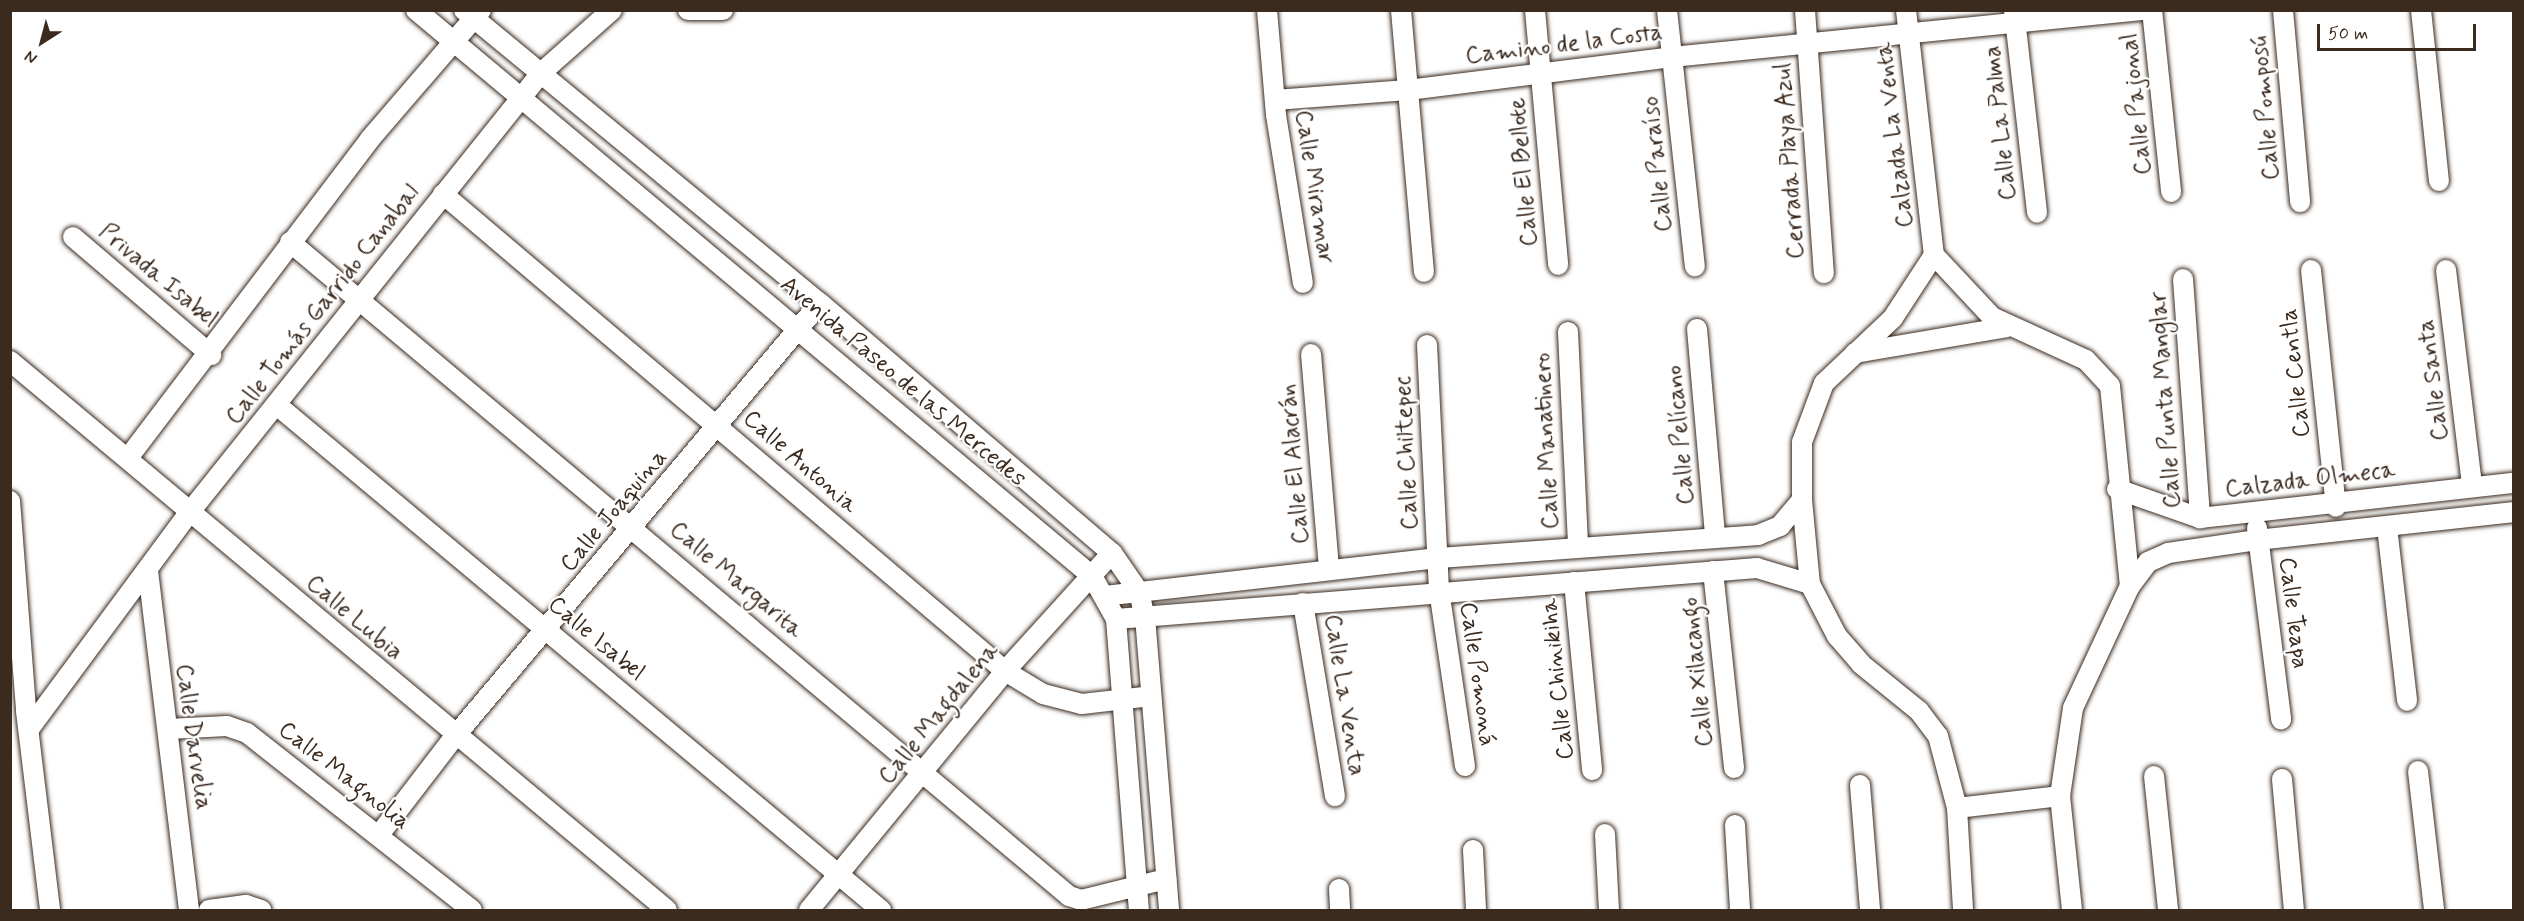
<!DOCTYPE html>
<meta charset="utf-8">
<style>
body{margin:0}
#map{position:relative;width:2524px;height:921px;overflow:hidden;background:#fff;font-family:Mynerve,sans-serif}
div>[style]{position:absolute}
.roads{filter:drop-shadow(0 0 2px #3b2a1e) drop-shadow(0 0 2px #3b2a1e)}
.minor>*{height:20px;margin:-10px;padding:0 10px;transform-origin:10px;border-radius:10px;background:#fff}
span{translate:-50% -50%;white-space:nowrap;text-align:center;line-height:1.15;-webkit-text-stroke:4.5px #fff;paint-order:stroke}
.street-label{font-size:24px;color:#3b2a1e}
.frame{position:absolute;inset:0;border:12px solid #3b2a1e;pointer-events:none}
.north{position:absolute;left:12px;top:12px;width:60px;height:60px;-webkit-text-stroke:4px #fff;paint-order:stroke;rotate:216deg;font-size:16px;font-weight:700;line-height:24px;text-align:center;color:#3b2a1e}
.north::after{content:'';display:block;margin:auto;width:21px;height:27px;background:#3b2a1e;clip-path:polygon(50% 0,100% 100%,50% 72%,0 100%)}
.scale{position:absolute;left:2317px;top:24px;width:159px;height:27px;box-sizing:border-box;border:3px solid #3b2a1e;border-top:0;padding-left:8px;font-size:18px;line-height:21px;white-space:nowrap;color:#3b2a1e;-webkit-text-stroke:4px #fff;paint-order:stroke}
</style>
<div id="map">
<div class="roads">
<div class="minor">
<i style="left:416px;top:10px;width:882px;rotate:39.94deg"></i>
<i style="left:1092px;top:576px;width:49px;rotate:60.8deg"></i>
<i style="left:1116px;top:619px;width:292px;rotate:85.5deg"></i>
<i style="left:464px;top:10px;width:461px;rotate:39.5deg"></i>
<i style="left:820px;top:303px;width:384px;rotate:40.6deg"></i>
<i style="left:1112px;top:553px;width:47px;rotate:55.3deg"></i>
<i style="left:1139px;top:592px;width:26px;rotate:77deg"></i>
<i style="left:1145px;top:617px;width:294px;rotate:85.3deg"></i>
<i style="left:688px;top:10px;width:35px"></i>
<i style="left:1267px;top:10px;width:105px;rotate:85.1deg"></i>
<i style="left:1276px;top:115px;width:170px;rotate:80.9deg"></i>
<i style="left:1401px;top:10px;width:263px;rotate:85deg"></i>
<i style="left:1535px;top:10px;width:256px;rotate:84.8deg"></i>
<i style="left:1667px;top:10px;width:258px;rotate:83.8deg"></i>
<i style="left:1805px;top:10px;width:264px;rotate:85.9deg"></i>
<i style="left:1906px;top:10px;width:247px;rotate:83.5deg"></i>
<i style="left:2014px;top:10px;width:204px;rotate:83.5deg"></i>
<i style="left:2152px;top:10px;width:183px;rotate:84deg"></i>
<i style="left:2283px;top:10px;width:193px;rotate:84.9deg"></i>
<i style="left:2421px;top:10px;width:172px;rotate:84deg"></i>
<i style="left:1275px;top:100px;width:133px;rotate:-4.3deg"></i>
<i style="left:1408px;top:90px;width:266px;rotate:-7.1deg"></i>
<i style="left:1672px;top:57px;width:477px;rotate:-5.7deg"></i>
<i style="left:443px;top:194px;width:737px;rotate:40.32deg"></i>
<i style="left:1005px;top:671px;width:44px;rotate:31.2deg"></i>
<i style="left:1043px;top:694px;width:40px;rotate:14.4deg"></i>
<i style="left:1082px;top:704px;width:69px;rotate:-6.6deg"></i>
<i style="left:73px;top:237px;width:182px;rotate:40.5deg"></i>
<i style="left:290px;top:242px;width:1017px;rotate:40.01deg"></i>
<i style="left:1069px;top:896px;width:13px;rotate:18deg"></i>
<i style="left:1081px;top:900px;width:88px;rotate:-13.9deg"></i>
<i style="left:1934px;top:255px;width:75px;rotate:123.1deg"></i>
<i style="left:1893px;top:318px;width:95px;rotate:136.7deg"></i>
<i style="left:1824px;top:383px;width:63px;rotate:110.4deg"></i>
<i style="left:1802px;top:442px;width:58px;rotate:90deg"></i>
<i style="left:1802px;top:500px;width:84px;rotate:84.6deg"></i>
<i style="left:1810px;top:584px;width:59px;rotate:62.6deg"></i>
<i style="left:1837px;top:636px;width:37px;rotate:49deg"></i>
<i style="left:1861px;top:664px;width:75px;rotate:39deg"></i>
<i style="left:1919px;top:711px;width:31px;rotate:53deg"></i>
<i style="left:1938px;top:736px;width:74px;rotate:75.2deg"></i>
<i style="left:1957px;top:808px;width:102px;rotate:86.6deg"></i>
<i style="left:1934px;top:255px;width:85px;rotate:46.9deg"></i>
<i style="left:1992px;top:317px;width:103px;rotate:24.6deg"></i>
<i style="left:2086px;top:360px;width:35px;rotate:47deg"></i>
<i style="left:2110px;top:386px;width:201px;rotate:84.3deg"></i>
<i style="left:2311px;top:270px;width:238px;rotate:84deg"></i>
<i style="left:2446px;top:270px;width:216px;rotate:83.1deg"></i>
<i style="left:2183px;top:279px;width:240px;rotate:85.9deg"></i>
<i style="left:1697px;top:329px;width:208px;rotate:85deg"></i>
<i style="left:1568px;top:332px;width:215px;rotate:87.3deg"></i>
<i style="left:1427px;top:345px;width:245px;rotate:87.2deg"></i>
<i style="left:1439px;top:590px;width:178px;rotate:81.6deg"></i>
<i style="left:1855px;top:353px;width:154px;rotate:-9.7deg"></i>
<i style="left:1311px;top:354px;width:216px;rotate:85.2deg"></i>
<i style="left:10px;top:361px;width:856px;rotate:39.88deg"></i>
<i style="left:278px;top:406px;width:786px;rotate:39.89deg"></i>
<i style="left:128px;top:458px;width:400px;rotate:-52.8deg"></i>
<i style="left:370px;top:139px;width:170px;rotate:-49.3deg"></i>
<i style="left:2117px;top:489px;width:88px;rotate:19.3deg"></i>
<i style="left:2200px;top:518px;width:316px;rotate:-6.4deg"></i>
<i style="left:10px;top:501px;width:211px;rotate:85.6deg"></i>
<i style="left:26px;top:711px;width:200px;rotate:83.1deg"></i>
<i style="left:2387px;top:527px;width:175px;rotate:83.4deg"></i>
<i style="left:2257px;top:528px;width:193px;rotate:82.8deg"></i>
<i style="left:148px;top:571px;width:341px;rotate:83.1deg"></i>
<i style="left:1713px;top:571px;width:198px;rotate:83.9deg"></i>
<i style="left:1574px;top:582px;width:189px;rotate:84.5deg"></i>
<i style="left:1104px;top:596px;width:337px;rotate:-6.5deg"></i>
<i style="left:1439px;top:558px;width:320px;rotate:-4.1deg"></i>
<i style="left:1758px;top:535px;width:24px;rotate:-22deg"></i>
<i style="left:1780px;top:526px;width:34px;rotate:-50deg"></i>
<i style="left:1303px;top:603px;width:196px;rotate:80.6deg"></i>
<i style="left:1116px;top:619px;width:643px;rotate:-4.55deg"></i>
<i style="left:1757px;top:568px;width:55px;rotate:16.8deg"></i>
<i style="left:29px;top:729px;width:269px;rotate:-53.5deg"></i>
<i style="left:189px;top:513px;width:563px;rotate:-51.34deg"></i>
<i style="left:541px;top:73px;width:95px;rotate:-41.6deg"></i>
<i style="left:168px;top:729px;width:59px;rotate:-2.9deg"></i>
<i style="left:227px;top:726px;width:21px;rotate:19deg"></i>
<i style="left:247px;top:733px;width:286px;rotate:38.2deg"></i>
<i style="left:2418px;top:771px;width:140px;rotate:83.4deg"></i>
<i style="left:2154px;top:776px;width:135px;rotate:84deg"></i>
<i style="left:2282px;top:779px;width:132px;rotate:84.8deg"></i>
<i style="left:1860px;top:785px;width:125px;rotate:85.4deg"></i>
<i style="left:1957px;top:808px;width:104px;rotate:-6.6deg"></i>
<i style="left:1735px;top:825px;width:85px;rotate:86.6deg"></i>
<i style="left:1605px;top:834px;width:76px;rotate:87deg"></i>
<i style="left:379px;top:835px;width:125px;rotate:-52.5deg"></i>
<i style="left:455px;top:736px;width:566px;rotate:-49.87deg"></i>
<i style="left:1473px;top:850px;width:60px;rotate:87.1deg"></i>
<i style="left:1339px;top:889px;width:21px;rotate:87deg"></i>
<i style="left:209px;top:910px;width:37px;rotate:-8deg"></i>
<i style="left:246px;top:905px;width:16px;rotate:18deg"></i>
<i style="left:809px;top:910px;width:309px;rotate:-50.6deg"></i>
<i style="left:1005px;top:671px;width:159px;rotate:-47.8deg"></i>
<i style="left:2072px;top:910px;width:115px;rotate:-96deg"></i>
<i style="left:2060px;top:796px;width:89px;rotate:-81.6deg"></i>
<i style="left:2073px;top:708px;width:135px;rotate:-65deg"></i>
<i style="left:2130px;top:586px;width:30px;rotate:-53deg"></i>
<i style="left:2148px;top:562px;width:22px;rotate:-24deg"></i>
<i style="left:2168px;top:553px;width:90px;rotate:-8.3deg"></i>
<i style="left:2257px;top:540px;width:259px;rotate:-6.2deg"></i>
</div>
</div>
<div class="street-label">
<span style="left:1564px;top:45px;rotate:-7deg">Camino de la Costa</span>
<span style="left:2137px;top:104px;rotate:-96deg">Calle Pajonal</span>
<span style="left:2266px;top:108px;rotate:-95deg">Calle Pomposú</span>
<span style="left:2001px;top:123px;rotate:-96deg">Calle La Palma</span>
<span style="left:1895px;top:135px;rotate:-97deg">Calzada La Venta</span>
<span style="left:1790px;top:161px;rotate:-94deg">Cerrada Playa Azul</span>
<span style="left:1658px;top:164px;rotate:-96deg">Calle Paraíso</span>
<span style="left:1524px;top:172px;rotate:-95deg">Calle El Bellote</span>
<span style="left:1314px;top:187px;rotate:81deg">Calle Miramar</span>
<span style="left:158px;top:276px;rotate:40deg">Privada Isabel</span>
<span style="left:323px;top:305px;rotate:-52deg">Calle Tomás Garrido Canabal</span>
<span style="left:2296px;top:373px;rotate:-96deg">Calle Centla</span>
<span style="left:2434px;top:380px;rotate:-97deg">Calle Santa</span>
<span style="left:903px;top:382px;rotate:40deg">Avenida Paseo de las Mercedes</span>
<span style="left:2166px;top:400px;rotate:-94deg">Calle Punta Manglar</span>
<span style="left:1681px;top:435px;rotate:-95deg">Calle Pelícano</span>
<span style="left:1547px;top:441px;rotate:-93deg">Calle Manatinero</span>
<span style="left:1407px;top:453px;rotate:-93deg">Calle Chiltepec</span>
<span style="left:800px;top:462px;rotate:41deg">Calle Antonia</span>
<span style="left:1295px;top:464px;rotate:-95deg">Calle El Alacrán</span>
<span style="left:2310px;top:480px;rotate:-7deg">Calzada Olmeca</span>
<span style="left:614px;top:511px;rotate:-50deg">Calle Joaquina</span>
<span style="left:736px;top:580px;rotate:40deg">Calle Margarita</span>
<span style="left:2293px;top:613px;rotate:83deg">Calle Teapa</span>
<span style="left:354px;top:618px;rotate:40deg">Calle Lubia</span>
<span style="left:596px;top:639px;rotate:40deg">Calle Isabel</span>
<span style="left:1698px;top:672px;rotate:-96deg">Calle Xilacango</span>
<span style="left:1477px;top:674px;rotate:82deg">Calle Pomoná</span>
<span style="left:1558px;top:679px;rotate:-96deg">Calle Chinikiha</span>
<span style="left:1344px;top:695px;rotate:81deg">Calle La Venta</span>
<span style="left:939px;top:714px;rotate:-51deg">Calle Magdalena</span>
<span style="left:193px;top:737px;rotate:82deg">Calle Darvelia</span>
<span style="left:344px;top:776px;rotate:38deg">Calle Magnolia</span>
</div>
<div class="frame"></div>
<div class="north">N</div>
<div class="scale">50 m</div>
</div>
